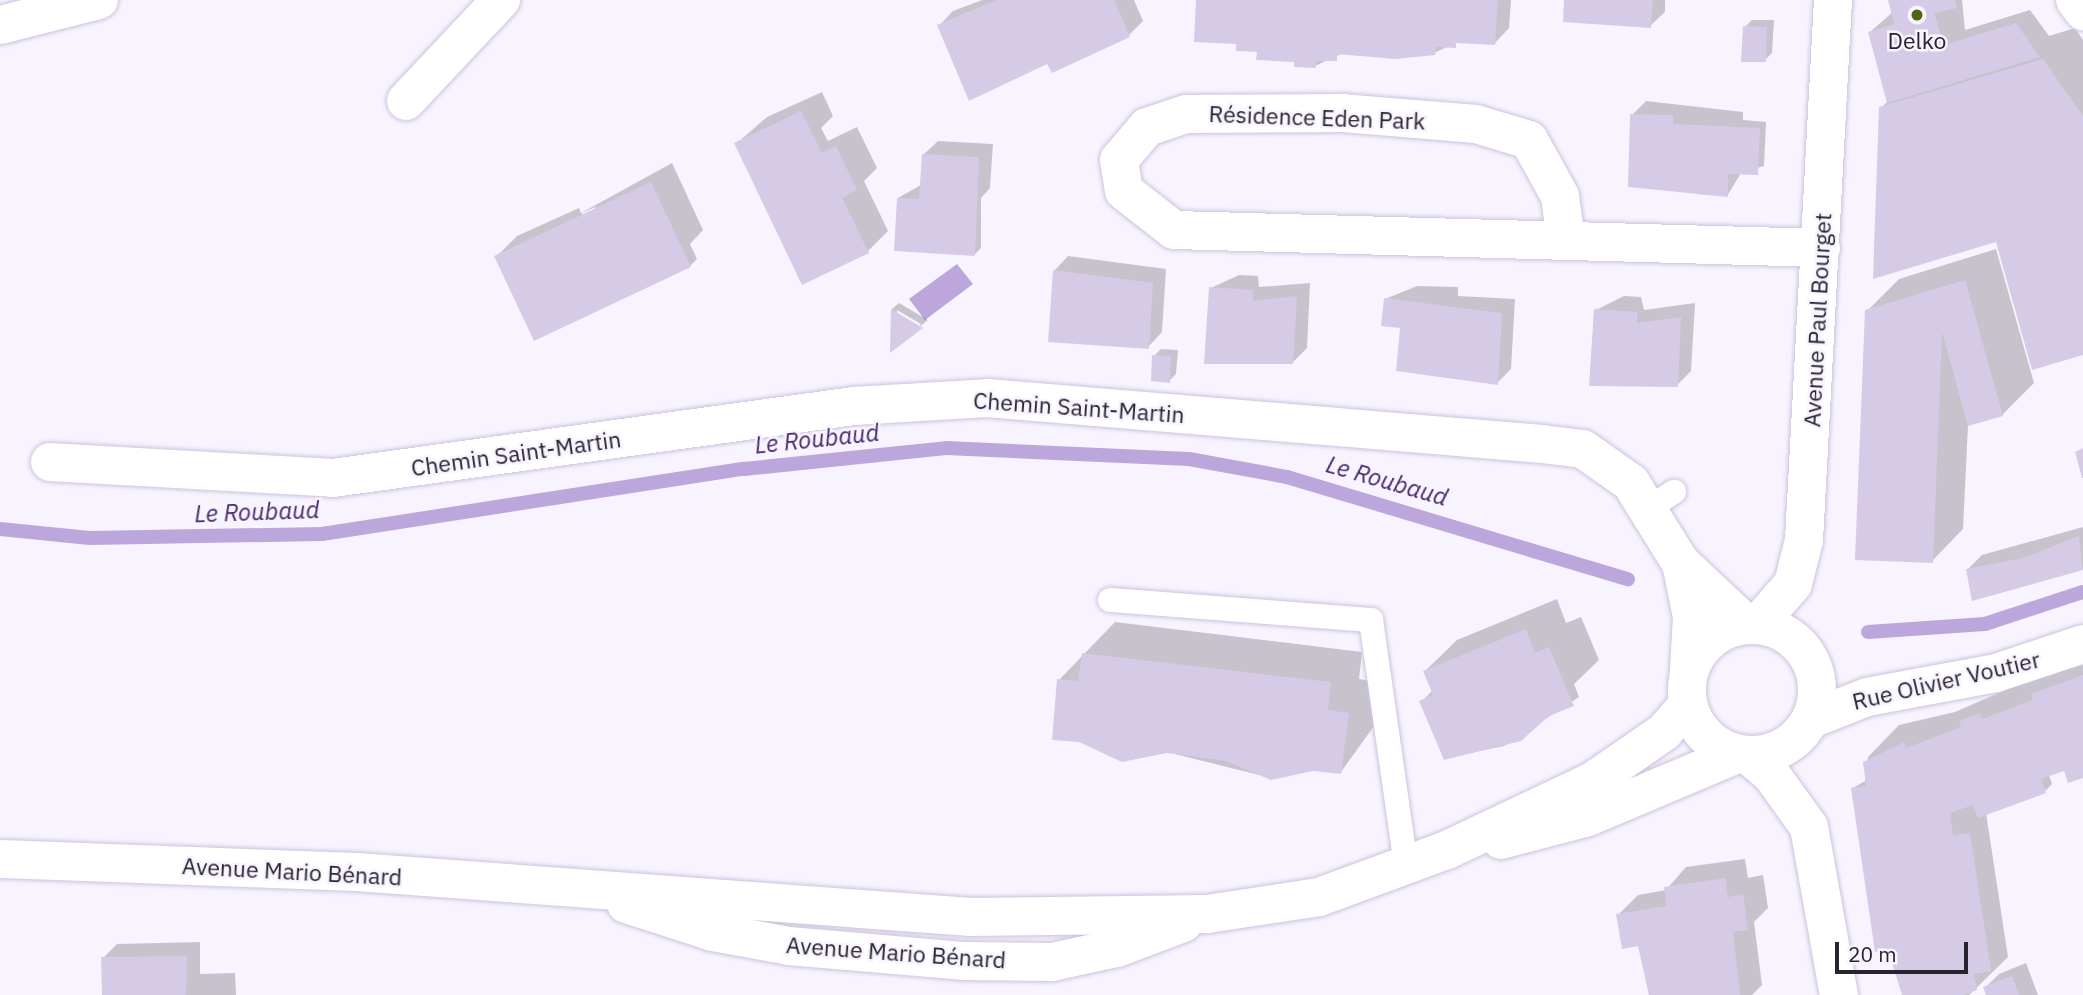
<!DOCTYPE html>
<meta charset="utf-8">
<style>
body{margin:0}
#map{position:relative;width:2083px;height:995px;overflow:hidden;background:#f8f4ff;font-family:"IBM Plex Sans",sans-serif}
div>[style]{position:absolute}
.water>*{inset:0;background:#bca6dc}
.shadow>*{inset:0;background:#0003}
.stream>*{height:14px;margin:-7px;padding:0 7px;transform-origin:7px;border-radius:7px;background:#bca6dc}
.building>*{inset:0;background:#d5cbe6}
.roads{filter:drop-shadow(0 0 2px #cdc2dd) drop-shadow(0 0 2px #cdc2dd)}
.lane>*{height:24px;margin:-12px;padding:0 12px;transform-origin:12px;border-radius:12px;background:#fff}
.street>*{height:38px;margin:-19px;padding:0 19px;transform-origin:19px;border-radius:19px;background:#fff}
.secondary>*{height:38px;margin:-19px;padding:0 19px;transform-origin:19px;border-radius:19px;background:#fff}
.secondary>.ring{margin:-19px;padding:0;box-sizing:content-box;background:none;border:38px solid #fff;border-radius:50%}
.highway>*{height:38px;margin:-19px;padding:0 19px;transform-origin:19px;border-radius:19px;background:#fff}
.dots>*{width:19px;height:19px;translate:-50% -50%;box-sizing:border-box;border:4px solid #f8f4ff;border-radius:50%}
span{translate:-50% -50%;white-space:nowrap;text-align:center;line-height:1.15;-webkit-text-stroke:5px #f8f4ff;paint-order:stroke}
.poi-label{font-size:23px;color:#28242f}
.street-label{font-size:23px;color:#28242f}
.water-label{font-size:24px;color:#472868;font-style:italic}
.scale{position:absolute;left:1835px;top:942px;width:133px;height:32px;box-sizing:border-box;border:4px solid #28242f;border-top:0;padding-left:9px;font-size:21px;line-height:24px;white-space:nowrap;color:#28242f;-webkit-text-stroke:5px #f8f4ff;paint-order:stroke}
</style>
<div id="map">
<div class="water">
<i style="clip-path:polygon(957px 264px,973px 284px,925px 320px,909px 299px)"></i>
</div>
<div class="shadow">
<i style="clip-path:polygon(982px 0,1134px 0,1143px 21px,1129px 35px,1047px 58px,970px 99px,939px 26px,953px 11px)"></i>
<i style="clip-path:polygon(1198px 0,1511px 0,1509px 28px,1495px 43px,1460px 41px,1434px 53px,1343px 53px,1315px 66px,1238px 40px)"></i>
<i style="clip-path:polygon(1566px 0,1665px 0,1665px 12px,1650px 26px)"></i>
<i style="clip-path:polygon(1892px 0,1962px 0,1965px 30px,2030px 10px,2049px 36px,2075px 28px,2083px 40px,2083px 353px,1997px 240px,1881px 108px,1889px 100px,1870px 32px,1894px 11px)"></i>
<i style="clip-path:polygon(1752px 20px,1774px 20px,1772px 53px,1765px 60px,1745px 27px)"></i>
<i style="clip-path:polygon(822px 92px,833px 116px,821px 128px,828px 141px,857px 127px,877px 168px,864px 181px,888px 231px,868px 251px,736px 144px,767px 117px)"></i>
<i style="clip-path:polygon(1646px 101px,1743px 112px,1743px 120px,1766px 122px,1764px 166px,1741px 173px,1727px 196px,1697px 194px,1698px 185px,1632px 115px)"></i>
<i style="clip-path:polygon(938px 141px,993px 144px,990px 188px,981px 198px,981px 248px,974px 255px,898px 198px,921px 185px,923px 155px)"></i>
<i style="clip-path:polygon(evenodd,672px 163px,703px 230px,690px 244px,697px 259px,690px 266px,497px 256px,517px 236px,579px 208px,581px 213px,672px 163px,595px 207px,596px 210px,582px 217px,582px 213px,595px 207px)"></i>
<i style="clip-path:polygon(1996px 249px,2034px 383px,2002px 415px,1968px 425px,1963px 529px,1932px 561px,1867px 311px,1899px 279px)"></i>
<i style="clip-path:polygon(1068px 256px,1166px 269px,1162px 332px,1148px 347px,1054px 271px)"></i>
<i style="clip-path:polygon(1239px 275px,1258px 276px,1259px 287px,1310px 283px,1307px 348px,1293px 362px,1206px 362px,1211px 288px)"></i>
<i style="clip-path:polygon(1417px 286px,1458px 287px,1458px 296px,1515px 299px,1511px 369px,1497px 383px,1401px 326px,1385px 299px)"></i>
<i style="clip-path:polygon(1624px 296px,1641px 297px,1644px 310px,1695px 303px,1691px 371px,1677px 385px,1591px 385px,1596px 310px)"></i>
<i style="clip-path:polygon(evenodd,899px 303px,928px 320px,892px 349px,892px 309px,899px 303px,897px 310px,921px 324px,919px 327px,897px 314px,897px 310px)"></i>
<i style="clip-path:polygon(1161px 349px,1178px 350px,1176px 374px,1169px 381px,1154px 356px)"></i>
<i style="clip-path:polygon(2083px 527px,2083px 568px,1974px 599px,1968px 569px,1982px 555px)"></i>
<i style="clip-path:polygon(1557px 599px,1566px 623px,1581px 617px,1599px 660px,1574px 684px,1579px 697px,1504px 746px,1445px 758px,1421px 702px,1433px 690px,1425px 671px,1457px 640px)"></i>
<i style="clip-path:polygon(1115px 622px,1362px 652px,1359px 679px,1379px 682px,1374px 726px,1341px 772px,1313px 769px,1271px 778px,1167px 752px,1059px 680px)"></i>
<i style="clip-path:polygon(2083px 656px,2083px 776px,2065px 769px,2049px 775px,2052px 784px,2045px 791px,1986px 813px,2008px 957px,1969px 995px,1903px 995px,1853px 788px,1865px 781px,1868px 757px,1899px 725px,1955px 712px)"></i>
<i style="clip-path:polygon(1745px 859px,1748px 878px,1763px 875px,1768px 908px,1754px 922px,1762px 985px,1752px 995px,1649px 995px,1639px 944px,1618px 915px,1638px 895px,1666px 890px,1686px 867px)"></i>
<i style="clip-path:polygon(200px 942px,200px 974px,235px 973px,236px 995px,104px 995px,103px 958px,117px 944px)"></i>
<i style="clip-path:polygon(2026px 963px,2038px 995px,1987px 995px,1985px 988px,1999px 974px)"></i>
</div>
<div class="stream">
<i style="left:0;top:529px;width:90px;rotate:5.7deg"></i>
<i style="left:90px;top:538px;width:232px;rotate:-1deg"></i>
<i style="left:322px;top:534px;width:427px;rotate:-8.8deg"></i>
<i style="left:744px;top:469px;width:203px;rotate:-5.9deg"></i>
<i style="left:946px;top:448px;width:243px;rotate:2.6deg"></i>
<i style="left:1189px;top:459px;width:100px;rotate:10.4deg"></i>
<i style="left:1287px;top:477px;width:356px;rotate:16.7deg"></i>
<i style="left:1868px;top:632px;width:117px;rotate:-3.9deg"></i>
<i style="left:1985px;top:624px;width:103px;rotate:-18.1deg"></i>
</div>
<div class="building">
<i style="clip-path:polygon(996px 0,1114px 0,1130px 37px,1052px 73px,1047px 64px,969px 101px,937px 25px)"></i>
<i style="clip-path:polygon(1196px 0,1498px 0,1495px 45px,1456px 43px,1456px 48px,1436px 47px,1435px 55px,1395px 59px,1337px 54px,1337px 61px,1316px 61px,1316px 68px,1294px 67px,1294px 62px,1256px 60px,1257px 52px,1236px 51px,1236px 44px,1194px 42px)"></i>
<i style="clip-path:polygon(1564px 0,1653px 0,1651px 28px,1563px 22px)"></i>
<i style="clip-path:polygon(1888px 0,1955px 0,1957px 8px,1934px 13px,1944px 45px,2016px 23px,2040px 57px,1887px 103px,1868px 32px,1894px 24px)"></i>
<i style="clip-path:polygon(1743px 26px,1767px 27px,1766px 62px,1741px 62px)"></i>
<i style="clip-path:polygon(2043px 59px,2083px 116px,2083px 355px,2032px 370px,1996px 242px,1873px 279px,1876px 192px,1879px 107px)"></i>
<i style="clip-path:polygon(801px 111px,822px 153px,836px 146px,857px 190px,842px 198px,869px 253px,802px 285px,734px 143px)"></i>
<i style="clip-path:polygon(1630px 114px,1673px 115px,1673px 124px,1760px 128px,1758px 175px,1728px 174px,1728px 197px,1628px 187px)"></i>
<i style="clip-path:polygon(922px 154px,979px 157px,975px 256px,894px 251px,897px 198px,919px 199px)"></i>
<i style="clip-path:polygon(651px 182px,691px 267px,534px 341px,494px 256px)"></i>
<i style="clip-path:polygon(1053px 270px,1153px 283px,1149px 349px,1048px 342px)"></i>
<i style="clip-path:polygon(1965px 280px,2003px 416px,1968px 426px,1942px 332px,1933px 563px,1855px 560px,1865px 310px)"></i>
<i style="clip-path:polygon(1209px 287px,1253px 290px,1253px 301px,1297px 296px,1293px 364px,1204px 364px)"></i>
<i style="clip-path:polygon(1384px 298px,1502px 313px,1498px 385px,1396px 371px,1400px 328px,1381px 326px)"></i>
<i style="clip-path:polygon(891px 309px,923px 328px,890px 353px)"></i>
<i style="clip-path:polygon(1594px 309px,1637px 312px,1637px 323px,1681px 317px,1678px 387px,1589px 386px)"></i>
<i style="clip-path:polygon(1152px 355px,1171px 356px,1170px 383px,1151px 381px)"></i>
<i style="clip-path:polygon(2083px 448px,2083px 478px,2082px 478px,2075px 452px)"></i>
<i style="clip-path:polygon(2079px 536px,2083px 570px,1972px 601px,1966px 569px,2023px 558px)"></i>
<i style="clip-path:polygon(1526px 629px,1535px 653px,1549px 647px,1574px 706px,1549px 716px,1521px 741px,1444px 760px,1419px 701px,1433px 695px,1423px 671px)"></i>
<i style="clip-path:polygon(1082px 653px,1331px 682px,1328px 710px,1349px 713px,1341px 774px,1313px 771px,1271px 780px,1226px 761px,1167px 753px,1122px 762px,1079px 742px,1052px 740px,1057px 679px,1078px 681px)"></i>
<i style="clip-path:polygon(2083px 675px,2083px 778px,2068px 783px,2064px 771px,2041px 779px,2046px 793px,1978px 818px,1973px 805px,1950px 813px,1953px 835px,1970px 833px,1991px 971px,1974px 974px,1977px 990px,1963px 995px,1902px 995px,1888px 950px,1875px 952px,1851px 788px,1866px 786px,1863px 762px,1904px 742px,1906px 748px,1961px 727px,1959px 721px,1980px 713px,1982px 719px,2033px 700px,2031px 694px)"></i>
<i style="clip-path:polygon(1725px 878px,1728px 897px,1743px 894px,1748px 930px,1733px 932px,1740px 995px,1649px 995px,1638px 946px,1622px 949px,1616px 914px,1667px 906px,1664px 887px)"></i>
<i style="clip-path:polygon(187px 956px,186px 995px,102px 995px,101px 957px)"></i>
<i style="clip-path:polygon(2012px 976px,2019px 995px,1986px 995px,1983px 987px)"></i>
</div>
<div class="roads">
<div class="lane">
<i style="left:1649px;top:508px;width:30px;rotate:-33deg"></i>
<i style="left:1110px;top:600px;width:262px;rotate:4.4deg"></i>
<i style="left:1371px;top:620px;width:249px;rotate:81.9deg"></i>
</div>
<div class="street">
<i style="left:1566px;top:241px;width:45px;rotate:-97.6deg"></i>
<i style="left:1560px;top:196px;width:64px;rotate:-119deg"></i>
<i style="left:1529px;top:140px;width:55px;rotate:-163.2deg"></i>
<i style="left:1476px;top:124px;width:133px;rotate:-175.3deg"></i>
<i style="left:1343px;top:113px;width:157px;rotate:179.6deg"></i>
<i style="left:1186px;top:114px;width:41px;rotate:161.6deg"></i>
<i style="left:1147px;top:127px;width:43px;rotate:130.3deg"></i>
<i style="left:1119px;top:160px;width:31px;rotate:81deg"></i>
<i style="left:1124px;top:191px;width:63px;rotate:38deg"></i>
<i style="left:1174px;top:230px;width:647px;rotate:1.59deg"></i>
<i style="left:50px;top:462px;width:283px;rotate:3.2deg"></i>
<i style="left:333px;top:478px;width:526px;rotate:-7.87deg"></i>
<i style="left:854px;top:406px;width:133px;rotate:-3.4deg"></i>
<i style="left:987px;top:398px;width:557px;rotate:4.74deg"></i>
<i style="left:1542px;top:444px;width:41px;rotate:7deg"></i>
<i style="left:1583px;top:449px;width:59px;rotate:35.3deg"></i>
<i style="left:1631px;top:483px;width:93px;rotate:58.2deg"></i>
<i style="left:1680px;top:562px;width:92px;rotate:43.2deg"></i>
<i style="left:1681px;top:563px;width:55px;rotate:78.5deg"></i>
<i style="left:1692px;top:617px;width:53px;rotate:93.2deg"></i>
<i style="left:1811px;top:719px;width:60px;rotate:-21.4deg"></i>
<i style="left:1867px;top:697px;width:131px;rotate:-10.5deg"></i>
<i style="left:1996px;top:673px;width:92px;rotate:-18.4deg"></i>
<i style="left:1501px;top:840px;width:90px;rotate:-14.8deg"></i>
<i style="left:1588px;top:817px;width:162px;rotate:-22.9deg"></i>
<i style="left:0;top:859px;width:357px;rotate:2.1deg"></i>
<i style="left:357px;top:872px;width:616px;rotate:4.19deg"></i>
<i style="left:971px;top:917px;width:236px;rotate:-0.7deg"></i>
<i style="left:1207px;top:914px;width:113px;rotate:-8.6deg"></i>
<i style="left:1319px;top:897px;width:136px;rotate:-20.2deg"></i>
<i style="left:1447px;top:850px;width:161px;rotate:-25.3deg"></i>
<i style="left:1593px;top:781px;width:86px;rotate:-34.6deg"></i>
<i style="left:1664px;top:732px;width:37px;rotate:-49deg"></i>
<i style="left:626px;top:904px;width:91px;rotate:17.8deg"></i>
<i style="left:713px;top:932px;width:77px;rotate:10.4deg"></i>
<i style="left:789px;top:946px;width:177px;rotate:4.9deg"></i>
<i style="left:965px;top:961px;width:87px;rotate:0.7deg"></i>
<i style="left:1052px;top:962px;width:66px;rotate:-12.2deg"></i>
<i style="left:1117px;top:948px;width:71px;rotate:-20.7deg"></i>
</div>
<div class="secondary">
<i style="left:2075px;top:0;width:14px;rotate:54deg"></i>
<i style="left:1758px;top:624px;width:53px;rotate:-48.8deg"></i>
<i style="left:1793px;top:584px;width:45px;rotate:-76deg"></i>
<i style="left:1804px;top:540px;width:541px;rotate:-86.93deg"></i>
<i class="ring" style="left:1687px;top:625px;width:92px;height:92px"></i>
<i style="left:1748px;top:755px;width:30px;rotate:40deg"></i>
<i style="left:1771px;top:774px;width:65px;rotate:54.4deg"></i>
<i style="left:1809px;top:827px;width:171px;rotate:79.9deg"></i>
</div>
<div class="highway">
<i style="left:0;top:25px;width:102px;rotate:-14.2deg"></i>
<i style="left:406px;top:101px;width:139px;rotate:-46.8deg"></i>
</div>
</div>
<div class="dots">
<i style="left:1917px;top:15px;background:#4d6514"></i>
</div>
<div class="poi-label">
<span style="left:1917px;top:40px">Delko</span>
</div>
<div class="street-label">
<span style="left:1317px;top:117px;rotate:2deg">Résidence Eden Park</span>
<span style="left:1817px;top:320px;rotate:-87deg">Avenue Paul Bourget</span>
<span style="left:1079px;top:407px;rotate:4deg">Chemin Saint-Martin</span>
<span style="left:516px;top:453px;rotate:-8deg">Chemin Saint-Martin</span>
<span style="left:1946px;top:680px;rotate:-13deg">Rue Olivier Voutier</span>
<span style="left:292px;top:871px;rotate:3deg">Avenue Mario Bénard</span>
<span style="left:896px;top:952px;rotate:4deg">Avenue Mario Bénard</span>
</div>
<div class="water-label">
<span style="left:817px;top:439px;rotate:-6deg">Le Roubaud</span>
<span style="left:1387px;top:481px;rotate:16deg">Le Roubaud</span>
<span style="left:257px;top:512px;rotate:-2deg">Le Roubaud</span>
</div>
<div class="scale">20 m</div>
</div>
